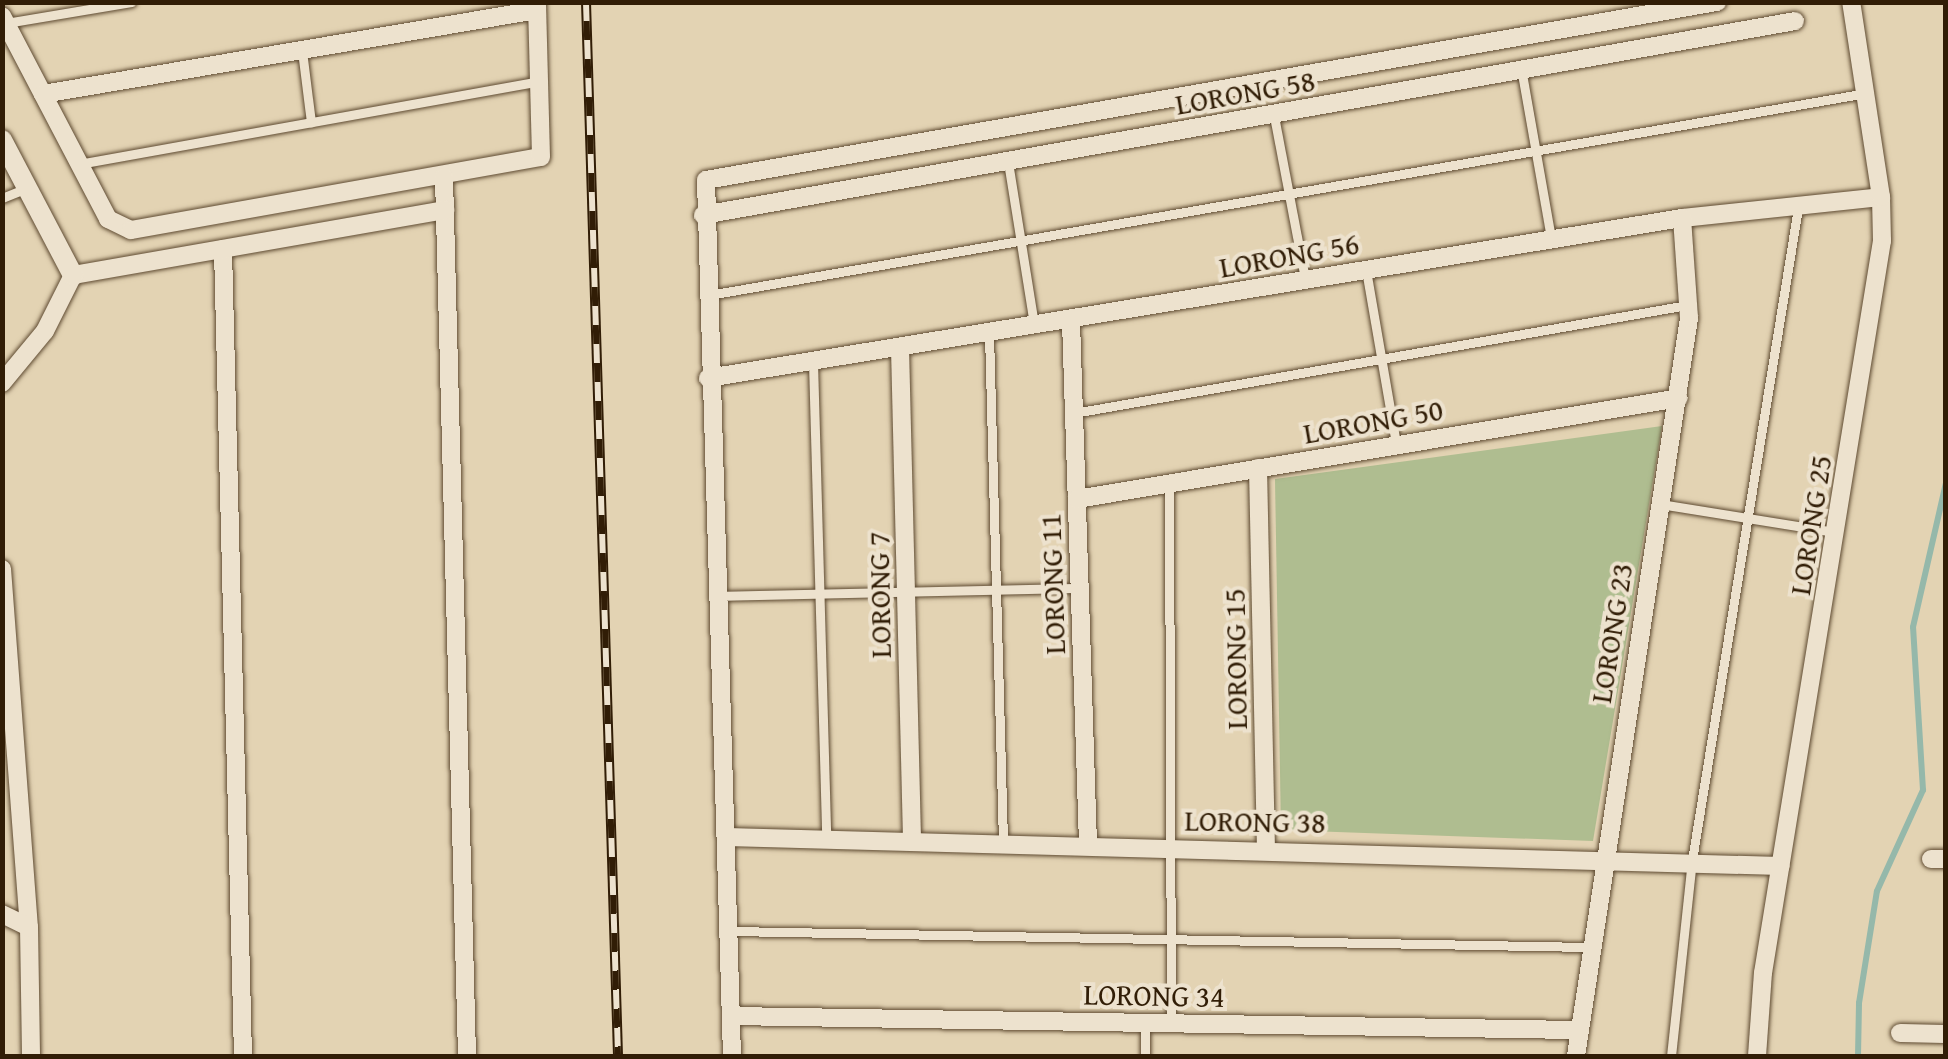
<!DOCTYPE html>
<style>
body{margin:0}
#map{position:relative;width:1948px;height:1059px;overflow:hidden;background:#e3d3b3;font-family:"Gentium Book Plus",serif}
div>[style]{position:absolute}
.green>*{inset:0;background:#afbd90}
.stream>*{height:6px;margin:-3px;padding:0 3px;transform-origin:3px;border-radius:3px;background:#95b8aa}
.roads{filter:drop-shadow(0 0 2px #5e4a31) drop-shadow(0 0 2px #5e4a31)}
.service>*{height:9px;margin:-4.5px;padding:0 4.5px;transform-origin:4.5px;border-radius:4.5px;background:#ede2ce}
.minor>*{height:18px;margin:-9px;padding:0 9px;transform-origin:9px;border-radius:9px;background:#ede2ce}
.tertiary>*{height:20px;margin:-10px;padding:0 10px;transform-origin:10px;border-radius:10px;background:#ede2ce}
.rail>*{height:10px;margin-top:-5px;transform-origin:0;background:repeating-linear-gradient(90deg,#ede2ce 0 19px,#311d06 0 38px);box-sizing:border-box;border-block:2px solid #311d06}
span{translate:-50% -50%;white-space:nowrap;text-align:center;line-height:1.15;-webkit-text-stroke:8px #ede2ce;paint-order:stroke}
.street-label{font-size:30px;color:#311d06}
.frame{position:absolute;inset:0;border:5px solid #311d06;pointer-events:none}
</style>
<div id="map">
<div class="green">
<i style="clip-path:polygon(1662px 426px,1593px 841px,1281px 830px,1275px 479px)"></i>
</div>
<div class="stream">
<i style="left:1858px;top:1056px;width:53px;rotate:-88.9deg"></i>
<i style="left:1859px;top:1003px;width:113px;rotate:-80.9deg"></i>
<i style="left:1877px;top:891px;width:111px;rotate:-65.5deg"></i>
<i style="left:1923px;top:790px;width:163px;rotate:-93.5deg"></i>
<i style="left:1913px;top:627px;width:148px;rotate:-77.1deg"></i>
</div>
<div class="roads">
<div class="service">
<i style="left:6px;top:23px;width:127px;rotate:-9.5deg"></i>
<i style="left:302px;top:51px;width:72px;rotate:82.8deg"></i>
<i style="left:1521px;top:68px;width:173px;rotate:80deg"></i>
<i style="left:1274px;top:116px;width:166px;rotate:79.2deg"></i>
<i style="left:1008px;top:162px;width:165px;rotate:80.9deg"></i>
<i style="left:79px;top:164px;width:467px;rotate:-10.2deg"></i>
<i style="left:2px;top:198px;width:24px;rotate:-22deg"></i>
<i style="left:1366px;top:270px;width:177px;rotate:80.2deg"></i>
<i style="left:709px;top:295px;width:1175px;rotate:-9.9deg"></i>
<i style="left:989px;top:334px;width:509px;rotate:88.42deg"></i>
<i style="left:813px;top:362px;width:477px;rotate:88.4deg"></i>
<i style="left:1074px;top:413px;width:622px;rotate:-9.99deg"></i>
<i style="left:1169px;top:483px;width:539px;rotate:89.79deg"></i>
<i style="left:1660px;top:504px;width:177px;rotate:9.1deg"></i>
<i style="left:718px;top:596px;width:362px;rotate:-1.3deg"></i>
<i style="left:731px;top:931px;width:857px;rotate:1.07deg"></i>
<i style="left:1145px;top:1056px;width:32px;rotate:-90deg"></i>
<i style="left:1671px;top:1056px;width:197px;rotate:-83.9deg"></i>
<i style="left:1692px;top:860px;width:661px;rotate:-80.77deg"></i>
</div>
<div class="minor">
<i style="left:2px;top:16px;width:229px;rotate:62.4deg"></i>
<i style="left:108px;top:219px;width:25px;rotate:26deg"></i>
<i style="left:131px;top:230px;width:416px;rotate:-10.1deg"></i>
<i style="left:541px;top:157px;width:155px;rotate:-91.5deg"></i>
<i style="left:43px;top:94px;width:501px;rotate:-9.65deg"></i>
<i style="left:444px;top:177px;width:879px;rotate:88.5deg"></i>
<i style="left:703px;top:215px;width:1109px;rotate:-10.07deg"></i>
<i style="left:223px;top:249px;width:807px;rotate:88.58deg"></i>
<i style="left:1071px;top:321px;width:524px;rotate:88.14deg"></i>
<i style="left:900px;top:348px;width:493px;rotate:88.6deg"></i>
<i style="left:708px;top:378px;width:987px;rotate:-9.33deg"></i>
<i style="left:1682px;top:218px;width:200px;rotate:-6deg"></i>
<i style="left:2px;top:383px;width:67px;rotate:-50.4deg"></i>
<i style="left:45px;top:331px;width:63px;rotate:-63.4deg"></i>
<i style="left:73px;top:275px;width:378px;rotate:-9.9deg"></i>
<i style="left:1258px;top:468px;width:381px;rotate:88.8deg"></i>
<i style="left:1077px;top:499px;width:610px;rotate:-9.52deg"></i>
<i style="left:2px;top:569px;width:359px;rotate:85.7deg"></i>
<i style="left:29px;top:927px;width:129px;rotate:89.1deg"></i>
<i style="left:727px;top:837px;width:1054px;rotate:1.58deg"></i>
<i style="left:1931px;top:859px;width:15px"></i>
<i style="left:2px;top:914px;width:30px;rotate:26deg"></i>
<i style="left:731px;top:1016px;width:846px;rotate:0.95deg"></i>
<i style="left:1900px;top:1033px;width:46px;rotate:1.2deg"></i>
<i style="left:732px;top:1056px;width:876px;rotate:-91.7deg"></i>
<i style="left:706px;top:180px;width:1027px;rotate:-9.99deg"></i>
<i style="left:1576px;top:1056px;width:747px;rotate:-81.29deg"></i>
<i style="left:1689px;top:318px;width:100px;rotate:-94deg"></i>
<i style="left:1757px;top:1056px;width:83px;rotate:-85.9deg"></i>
<i style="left:1763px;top:973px;width:742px;rotate:-80.77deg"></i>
<i style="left:1882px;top:241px;width:44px;rotate:-91.3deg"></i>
<i style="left:1881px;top:197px;width:197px;rotate:-98.7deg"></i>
</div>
<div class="tertiary">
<i style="left:2px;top:140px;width:153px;rotate:62.3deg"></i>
</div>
</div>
<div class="rail">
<i style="left:586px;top:2px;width:1054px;rotate:88.26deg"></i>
</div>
<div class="street-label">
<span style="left:1245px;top:92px;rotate:-10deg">LORONG 58</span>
<span style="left:1289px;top:255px;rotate:-10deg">LORONG 56</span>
<span style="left:1373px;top:421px;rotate:-10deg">LORONG 50</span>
<span style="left:1810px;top:525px;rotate:-81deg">LORONG 25</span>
<span style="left:1052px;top:584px;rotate:-92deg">LORONG 11</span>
<span style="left:879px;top:595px;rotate:-91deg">LORONG 7</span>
<span style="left:1611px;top:633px;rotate:-81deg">LORONG 23</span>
<span style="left:1235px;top:659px;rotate:-91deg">LORONG 15</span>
<span style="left:1255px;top:821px;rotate:1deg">LORONG 38</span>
<span style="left:1154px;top:995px;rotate:1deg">LORONG 34</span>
</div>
<div class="frame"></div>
</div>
